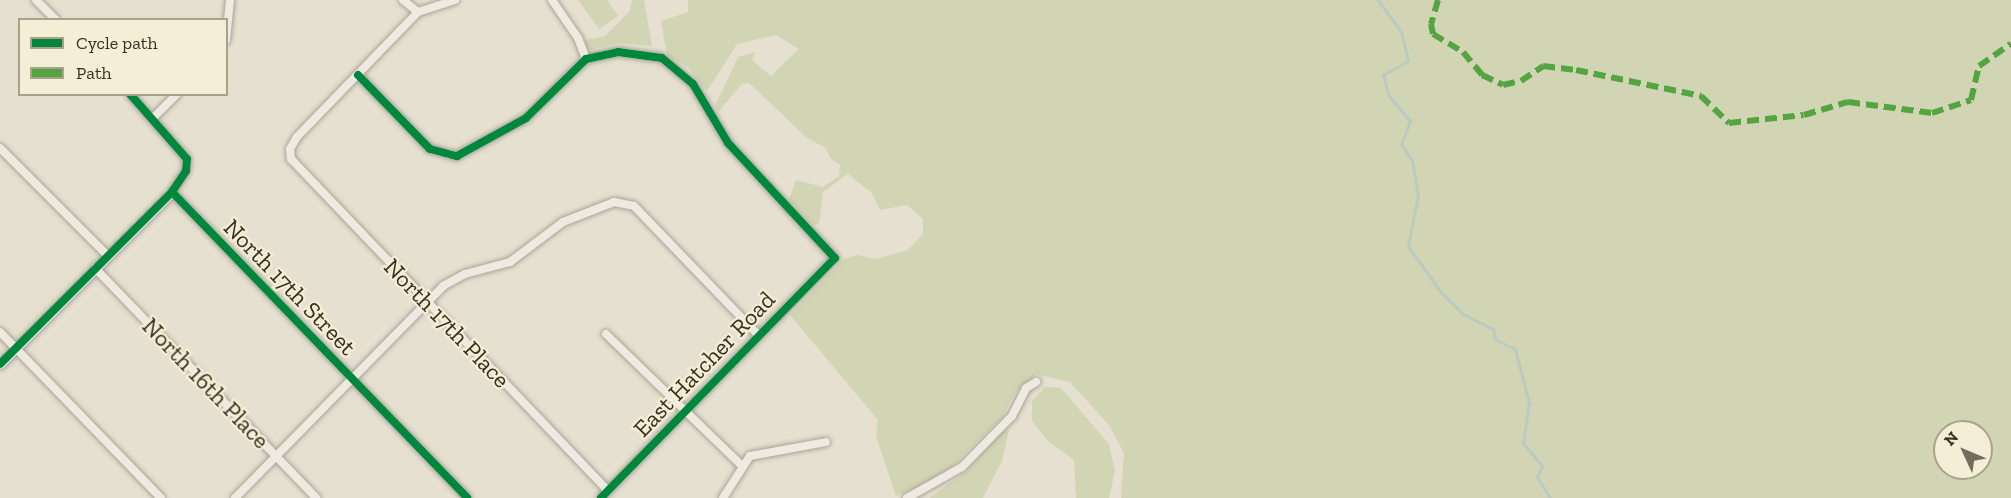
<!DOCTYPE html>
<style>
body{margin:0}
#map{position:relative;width:2011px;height:498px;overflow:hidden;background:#e5e0d0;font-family:"Zilla Slab",serif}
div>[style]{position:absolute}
.green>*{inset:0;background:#d2d5b3}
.stream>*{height:3px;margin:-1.5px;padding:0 1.5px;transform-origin:1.5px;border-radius:1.5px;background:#bacbc2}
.roads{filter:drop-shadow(0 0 2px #aaa598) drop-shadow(0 0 2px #aaa598)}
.minor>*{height:8px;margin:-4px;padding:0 4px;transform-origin:4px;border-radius:4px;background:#eeeae1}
.tertiary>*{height:9px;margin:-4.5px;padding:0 4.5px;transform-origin:4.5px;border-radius:4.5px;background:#eeeae1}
.quiet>*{height:6px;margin-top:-3px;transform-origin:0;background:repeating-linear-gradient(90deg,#54a441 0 12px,transparent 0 18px)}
.cycleway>*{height:8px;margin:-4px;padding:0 4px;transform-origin:4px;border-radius:4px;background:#00873e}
span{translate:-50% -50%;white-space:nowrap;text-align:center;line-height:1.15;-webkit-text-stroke:4.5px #f5eed6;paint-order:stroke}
.street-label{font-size:24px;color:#3a2e20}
.legend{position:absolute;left:18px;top:18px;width:210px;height:78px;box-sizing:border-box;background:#f5eed6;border:2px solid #aaa18d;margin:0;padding:8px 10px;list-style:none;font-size:18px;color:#3a2e20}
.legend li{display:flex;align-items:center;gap:12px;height:30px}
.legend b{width:30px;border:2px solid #aaa18d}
.north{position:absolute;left:1933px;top:420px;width:60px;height:60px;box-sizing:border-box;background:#f5eed6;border:2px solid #aaa18d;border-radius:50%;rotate:314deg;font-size:16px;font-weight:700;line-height:24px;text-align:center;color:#3a2e20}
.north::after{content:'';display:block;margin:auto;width:21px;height:27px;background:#766c5e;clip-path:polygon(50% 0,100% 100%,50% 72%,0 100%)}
</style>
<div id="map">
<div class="green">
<i style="clip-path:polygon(578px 0,607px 0,618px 16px,599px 29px)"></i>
<i style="clip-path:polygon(632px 0,644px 0,652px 46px,619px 43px,590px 50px,586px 46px,585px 40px,605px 36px,630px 11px)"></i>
<i style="clip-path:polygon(evenodd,688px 0,2011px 0,2011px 498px,1121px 498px,1124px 453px,1109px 425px,1070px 382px,1036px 374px,1014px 394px,1003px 416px,942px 476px,896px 496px,876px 436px,878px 420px,790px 315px,844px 259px,857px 255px,876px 259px,908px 250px,923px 234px,923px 219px,907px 205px,880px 210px,872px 193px,848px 174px,823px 192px,819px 223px,814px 225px,789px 200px,796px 180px,823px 187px,839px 176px,840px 165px,830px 158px,827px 149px,806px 137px,749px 83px,742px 84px,719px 111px,715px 106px,738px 57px,756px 52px,752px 60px,771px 76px,799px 49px,776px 35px,737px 44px,707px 91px,689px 68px,667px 55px,661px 21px,688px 12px,688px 0,1945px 432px,1981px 432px,1981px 468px,1945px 468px,1945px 432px)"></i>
<i style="clip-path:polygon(1045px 387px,1061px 388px,1109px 444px,1115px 471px,1109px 498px,1076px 498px,1074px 460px,1048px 441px,1032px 421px,1032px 401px)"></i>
<i style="clip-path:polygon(1009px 430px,1002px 461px,983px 498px,929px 498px,968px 470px,1000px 432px)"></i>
</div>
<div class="stream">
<i style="left:1378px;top:0;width:39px;rotate:54deg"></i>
<i style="left:1401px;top:32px;width:30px;rotate:76deg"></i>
<i style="left:1408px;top:61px;width:29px;rotate:151deg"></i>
<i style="left:1383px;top:75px;width:22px;rotate:74deg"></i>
<i style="left:1389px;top:96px;width:33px;rotate:50deg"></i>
<i style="left:1410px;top:121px;width:25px;rotate:111deg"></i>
<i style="left:1401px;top:144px;width:20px;rotate:57deg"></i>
<i style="left:1412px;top:161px;width:35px;rotate:80deg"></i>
<i style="left:1418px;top:195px;width:52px;rotate:101.1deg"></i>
<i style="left:1408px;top:246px;width:55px;rotate:54.6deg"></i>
<i style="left:1440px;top:291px;width:33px;rotate:45deg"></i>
<i style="left:1463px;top:314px;width:34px;rotate:27deg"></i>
<i style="left:1493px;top:329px;width:10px;rotate:79deg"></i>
<i style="left:1495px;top:339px;width:22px;rotate:27deg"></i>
<i style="left:1515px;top:349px;width:56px;rotate:75.5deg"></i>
<i style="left:1529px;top:403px;width:40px;rotate:98.5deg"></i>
<i style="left:1523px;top:443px;width:30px;rotate:50deg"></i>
<i style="left:1542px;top:466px;width:12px;rotate:114deg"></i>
<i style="left:1537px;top:477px;width:25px;rotate:58deg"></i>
</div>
<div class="roads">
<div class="minor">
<i style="left:36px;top:0;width:28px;rotate:45deg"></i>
<i style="left:403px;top:0;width:19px;rotate:39deg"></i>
<i style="left:552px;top:0;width:46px;rotate:55.6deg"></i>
<i style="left:578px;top:38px;width:22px;rotate:69deg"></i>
<i style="left:418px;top:12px;width:174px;rotate:134.1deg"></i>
<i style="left:297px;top:137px;width:14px;rotate:120deg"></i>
<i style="left:290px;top:149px;width:10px;rotate:84deg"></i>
<i style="left:291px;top:159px;width:459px;rotate:46.3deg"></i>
<i style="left:418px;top:12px;width:39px;rotate:-18deg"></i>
<i style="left:226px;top:40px;width:40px;rotate:-84.3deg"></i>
<i style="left:358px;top:75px;width:103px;rotate:45.8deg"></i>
<i style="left:430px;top:149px;width:28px;rotate:15deg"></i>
<i style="left:457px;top:156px;width:79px;rotate:-28.8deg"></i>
<i style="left:526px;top:118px;width:84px;rotate:-44.5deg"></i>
<i style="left:586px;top:59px;width:33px;rotate:-12deg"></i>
<i style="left:618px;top:52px;width:44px;rotate:7.8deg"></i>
<i style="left:662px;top:58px;width:40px;rotate:40deg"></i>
<i style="left:693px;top:84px;width:69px;rotate:59.3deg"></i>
<i style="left:728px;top:143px;width:157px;rotate:47.1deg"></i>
<i style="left:835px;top:258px;width:335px;rotate:134.3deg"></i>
<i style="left:130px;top:94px;width:86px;rotate:48.8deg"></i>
<i style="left:187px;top:159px;width:12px;rotate:95deg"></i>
<i style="left:186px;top:171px;width:25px;rotate:124deg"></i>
<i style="left:172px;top:192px;width:425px;rotate:46deg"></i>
<i style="left:153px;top:118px;width:34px;rotate:-45deg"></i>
<i style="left:0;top:148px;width:151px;rotate:45deg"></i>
<i style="left:95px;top:268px;width:319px;rotate:46.1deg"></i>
<i style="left:0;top:332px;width:231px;rotate:45.9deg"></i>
<i style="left:606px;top:334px;width:188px;rotate:44.1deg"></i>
<i style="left:235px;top:498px;width:297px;rotate:-45.5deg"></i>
<i style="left:443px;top:286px;width:25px;rotate:-29deg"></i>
<i style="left:465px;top:274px;width:47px;rotate:-14.9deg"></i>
<i style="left:510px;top:262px;width:66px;rotate:-37deg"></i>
<i style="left:563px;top:222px;width:55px;rotate:-21.4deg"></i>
<i style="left:614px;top:202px;width:20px;rotate:11deg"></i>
<i style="left:634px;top:206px;width:180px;rotate:46.1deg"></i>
<i style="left:723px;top:498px;width:50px;rotate:-57.3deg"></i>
<i style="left:750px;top:456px;width:77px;rotate:-10.4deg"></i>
<i style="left:907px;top:498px;width:63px;rotate:-29.4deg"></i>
<i style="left:962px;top:467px;width:71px;rotate:-45.6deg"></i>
<i style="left:1012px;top:416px;width:31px;rotate:-63deg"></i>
<i style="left:1026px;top:388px;width:12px;rotate:-31deg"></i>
</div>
<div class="tertiary">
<i style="left:0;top:364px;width:243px;rotate:-45deg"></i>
</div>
</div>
<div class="quiet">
<i style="left:1438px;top:0;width:25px;rotate:106deg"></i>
<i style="left:1431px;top:24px;width:10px;rotate:79deg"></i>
<i style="left:1433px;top:34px;width:35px;rotate:31deg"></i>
<i style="left:1463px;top:52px;width:30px;rotate:50deg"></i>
<i style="left:1482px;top:75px;width:23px;rotate:25deg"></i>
<i style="left:1503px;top:85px;width:18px;rotate:-13deg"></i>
<i style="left:1521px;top:81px;width:27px;rotate:-34deg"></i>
<i style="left:1543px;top:66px;width:33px;rotate:7deg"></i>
<i style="left:1576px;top:70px;width:128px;rotate:11.7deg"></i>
<i style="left:1701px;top:96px;width:39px;rotate:44deg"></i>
<i style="left:1729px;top:123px;width:75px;rotate:-6.1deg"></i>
<i style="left:1804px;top:115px;width:46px;rotate:-16.5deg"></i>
<i style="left:1848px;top:102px;width:85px;rotate:7.5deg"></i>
<i style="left:1932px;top:113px;width:41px;rotate:-18.4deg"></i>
<i style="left:1971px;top:100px;width:35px;rotate:-77deg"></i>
<i style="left:1979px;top:66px;width:39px;rotate:-35deg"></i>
</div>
<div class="cycleway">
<i style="left:358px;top:75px;width:103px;rotate:45.8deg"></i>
<i style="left:430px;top:149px;width:28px;rotate:15deg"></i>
<i style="left:457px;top:156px;width:79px;rotate:-28.8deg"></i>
<i style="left:526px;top:118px;width:84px;rotate:-44.5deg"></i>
<i style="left:586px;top:59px;width:33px;rotate:-12deg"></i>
<i style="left:618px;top:52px;width:44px;rotate:7.8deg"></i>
<i style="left:662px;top:58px;width:40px;rotate:40deg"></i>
<i style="left:693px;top:84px;width:69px;rotate:59.3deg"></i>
<i style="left:728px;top:143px;width:157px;rotate:47.1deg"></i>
<i style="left:835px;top:258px;width:335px;rotate:134.3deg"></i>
<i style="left:130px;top:94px;width:86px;rotate:48.8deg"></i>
<i style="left:187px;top:159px;width:12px;rotate:95deg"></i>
<i style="left:186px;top:171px;width:25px;rotate:124deg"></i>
<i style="left:172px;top:192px;width:425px;rotate:46deg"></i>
<i style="left:0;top:364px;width:243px;rotate:-45deg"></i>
</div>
<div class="street-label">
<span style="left:290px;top:287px;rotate:46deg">North 17th Street</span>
<span style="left:447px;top:323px;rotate:46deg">North 17th Place</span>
<span style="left:704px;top:364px;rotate:-46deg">East Hatcher Road</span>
<span style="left:206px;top:383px;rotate:46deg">North 16th Place</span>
</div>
<ul class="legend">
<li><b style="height:8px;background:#00873e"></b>Cycle path</li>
<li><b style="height:8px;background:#54a441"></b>Path</li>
</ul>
<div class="north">N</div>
</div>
